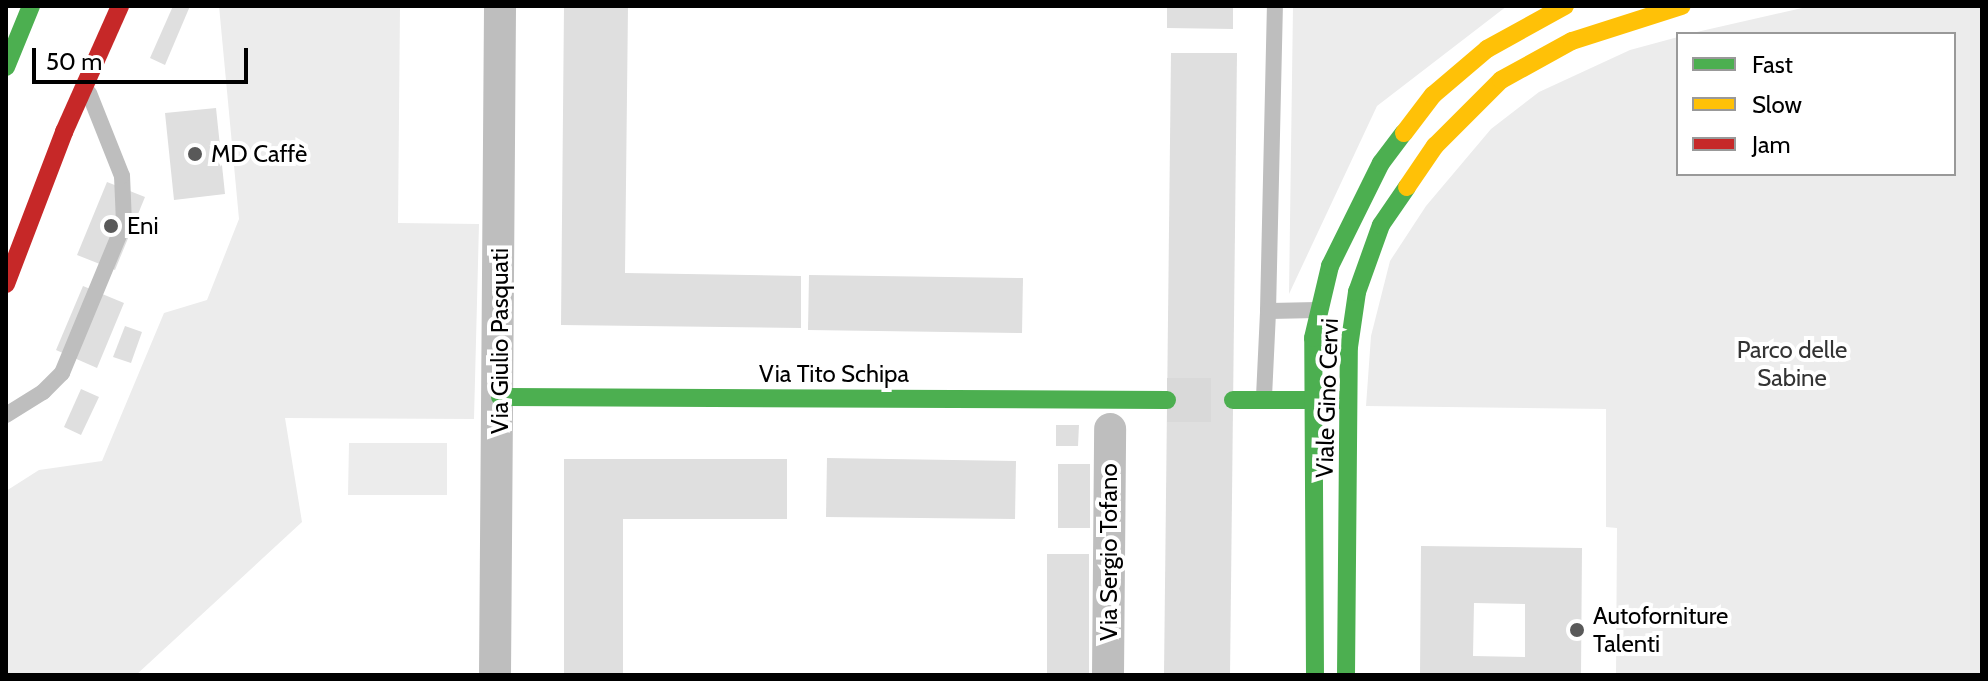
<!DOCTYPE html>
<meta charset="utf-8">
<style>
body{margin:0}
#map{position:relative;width:1988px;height:681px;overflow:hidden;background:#fff;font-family:Cabin,sans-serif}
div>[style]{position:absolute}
.green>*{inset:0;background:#ececec}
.building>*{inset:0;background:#dfdfdf}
.secondary-tunnel>*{height:44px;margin-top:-22px;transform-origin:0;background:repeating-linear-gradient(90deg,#d9d9d9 0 44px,transparent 0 66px)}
.lane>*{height:16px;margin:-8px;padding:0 8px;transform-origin:8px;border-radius:8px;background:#bebebe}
.street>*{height:32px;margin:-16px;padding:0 16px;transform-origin:16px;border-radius:16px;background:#bebebe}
.fast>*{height:18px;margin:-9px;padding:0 9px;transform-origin:9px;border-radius:9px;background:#4caf50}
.slow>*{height:18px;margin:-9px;padding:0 9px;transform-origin:9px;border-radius:9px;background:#ffc107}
.jam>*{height:18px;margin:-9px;padding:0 9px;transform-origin:9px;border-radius:9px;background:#c62828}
.dots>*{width:22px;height:22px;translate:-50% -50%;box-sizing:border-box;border:4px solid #fff;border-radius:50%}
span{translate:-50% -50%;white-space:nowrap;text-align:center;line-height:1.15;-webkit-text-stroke:8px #fff;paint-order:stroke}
.poi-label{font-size:24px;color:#000}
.left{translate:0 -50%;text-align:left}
.street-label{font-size:24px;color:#000}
.park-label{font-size:24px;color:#333}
.frame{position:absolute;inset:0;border:8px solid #000;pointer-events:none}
.legend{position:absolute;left:1676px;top:32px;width:280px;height:144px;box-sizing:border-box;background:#fff;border:2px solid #999;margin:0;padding:10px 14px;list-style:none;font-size:24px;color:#000}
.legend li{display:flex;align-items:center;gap:16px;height:40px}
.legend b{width:40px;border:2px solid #999}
.scale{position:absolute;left:32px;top:48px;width:216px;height:36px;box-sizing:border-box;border:4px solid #000;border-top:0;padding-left:10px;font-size:24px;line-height:28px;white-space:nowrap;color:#000;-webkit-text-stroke:6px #fff;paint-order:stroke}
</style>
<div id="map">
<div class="green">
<i style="clip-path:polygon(219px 6px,400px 6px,398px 223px,479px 224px,474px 419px,285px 418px,302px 522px,136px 675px,6px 675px,6px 491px,39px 470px,102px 461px,164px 313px,207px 300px,239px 219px)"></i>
<i style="clip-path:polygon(1293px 6px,1507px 6px,1377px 106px,1289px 294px)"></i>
<i style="clip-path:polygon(1811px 6px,1982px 6px,1982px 675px,1616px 675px,1617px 528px,1606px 527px,1606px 409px,1366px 406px,1371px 336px,1390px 261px,1426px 206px,1491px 129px,1539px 92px,1630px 50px,1678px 37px,1678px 174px,1954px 174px,1954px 34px,1688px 34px)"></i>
<i style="clip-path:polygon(349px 443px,447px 443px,447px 495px,348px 495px)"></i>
</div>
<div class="building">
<i style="clip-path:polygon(173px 6px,190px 6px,165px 65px,150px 58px)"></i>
<i style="clip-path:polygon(564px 6px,628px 6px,625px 273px,801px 276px,801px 328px,561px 325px)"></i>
<i style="clip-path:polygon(1167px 6px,1233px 6px,1233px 29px,1167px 28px)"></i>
<i style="clip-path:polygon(1171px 53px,1237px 53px,1230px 675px,1164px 675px)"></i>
<i style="clip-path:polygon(216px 108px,225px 194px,174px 200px,165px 113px)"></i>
<i style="clip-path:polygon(107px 182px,145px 197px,115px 270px,77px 255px)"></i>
<i style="clip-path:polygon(809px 275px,1023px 278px,1022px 333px,808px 330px)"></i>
<i style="clip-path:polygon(83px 286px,124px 303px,97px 368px,56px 350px)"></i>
<i style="clip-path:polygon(125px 326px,142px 332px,131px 363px,113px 357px)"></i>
<i style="clip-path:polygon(81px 389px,99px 397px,81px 435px,64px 427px)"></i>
<i style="clip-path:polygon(1056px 425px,1079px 425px,1078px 446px,1056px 446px)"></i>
<i style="clip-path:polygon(827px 458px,1016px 461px,1015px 519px,826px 517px)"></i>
<i style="clip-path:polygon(564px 459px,787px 459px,787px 519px,623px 519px,623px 675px,564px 675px)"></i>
<i style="clip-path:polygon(1058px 464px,1090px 464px,1090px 528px,1058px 528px)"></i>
<i style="clip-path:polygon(evenodd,1421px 546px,1582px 548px,1581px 675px,1420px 675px,1421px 546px,1474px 603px,1525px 604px,1525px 657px,1473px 656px,1474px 603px)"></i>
<i style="clip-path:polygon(1047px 554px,1089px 554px,1089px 675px,1047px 675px)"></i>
</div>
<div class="secondary-tunnel">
<i style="left:1167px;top:400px;width:66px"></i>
</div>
<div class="lane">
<i style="left:1268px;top:311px;width:305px;rotate:-88.7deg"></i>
<i style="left:1264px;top:397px;width:86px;rotate:-87.3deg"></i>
<i style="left:1268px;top:311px;width:49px;rotate:-1.2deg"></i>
<i style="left:6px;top:415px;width:44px;rotate:-31.9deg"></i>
<i style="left:43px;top:392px;width:27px;rotate:-45deg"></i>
<i style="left:62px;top:373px;width:162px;rotate:-67.5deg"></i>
<i style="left:124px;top:223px;width:47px;rotate:-92.4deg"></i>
<i style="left:122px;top:176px;width:89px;rotate:-111.7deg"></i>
</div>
<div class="street">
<i style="left:495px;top:675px;width:669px;rotate:-89.57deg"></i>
<i style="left:1108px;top:675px;width:246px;rotate:-89.5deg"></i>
</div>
<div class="fast">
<i style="left:6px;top:67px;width:66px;rotate:-67.7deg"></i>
<i style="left:500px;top:397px;width:667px;rotate:0.26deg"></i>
<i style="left:1233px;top:400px;width:108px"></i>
<i style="left:1315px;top:675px;width:337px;rotate:-90.3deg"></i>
<i style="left:1313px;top:338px;width:74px;rotate:-76.7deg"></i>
<i style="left:1330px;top:266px;width:115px;rotate:-63.7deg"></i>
<i style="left:1381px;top:163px;width:38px;rotate:-53deg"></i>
<i style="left:1346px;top:675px;width:328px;rotate:-89.5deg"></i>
<i style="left:1349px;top:347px;width:56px;rotate:-81.7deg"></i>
<i style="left:1357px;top:292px;width:71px;rotate:-70.3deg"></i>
<i style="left:1381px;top:225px;width:46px;rotate:-55.6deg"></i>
</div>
<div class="slow">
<i style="left:1404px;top:133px;width:48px;rotate:-52.7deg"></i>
<i style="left:1433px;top:95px;width:71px;rotate:-40.4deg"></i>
<i style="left:1487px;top:49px;width:89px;rotate:-28.9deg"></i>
<i style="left:1407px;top:187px;width:50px;rotate:-55.7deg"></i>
<i style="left:1435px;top:146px;width:93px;rotate:-45deg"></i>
<i style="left:1501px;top:80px;width:81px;rotate:-28.8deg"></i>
<i style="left:1572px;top:41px;width:115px;rotate:-17.7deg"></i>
</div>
<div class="jam">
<i style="left:6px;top:284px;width:163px;rotate:-69.1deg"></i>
<i style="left:64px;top:132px;width:138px;rotate:-66deg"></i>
</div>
<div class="dots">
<i style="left:195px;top:154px;background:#595959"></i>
<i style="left:111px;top:226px;background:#595959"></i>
<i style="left:1577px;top:630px;background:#595959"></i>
</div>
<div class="poi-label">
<span class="left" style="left:211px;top:154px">MD Caffè</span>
<span class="left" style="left:127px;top:226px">Eni</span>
<span class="left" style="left:1593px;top:630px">Autoforniture<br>Talenti</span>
</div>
<div class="street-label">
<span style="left:500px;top:341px;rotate:-90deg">Via Giulio Pasquati</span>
<span style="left:834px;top:374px">Via Tito Schipa</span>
<span style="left:1327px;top:398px;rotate:-88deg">Viale Gino Cervi</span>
<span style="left:1109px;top:552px;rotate:-90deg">Via Sergio Tofano</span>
</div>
<div class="park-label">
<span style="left:1792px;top:364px">Parco delle<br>Sabine</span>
</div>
<div class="frame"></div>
<ul class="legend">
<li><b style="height:10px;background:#4caf50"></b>Fast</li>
<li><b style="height:10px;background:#ffc107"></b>Slow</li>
<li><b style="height:10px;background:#c62828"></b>Jam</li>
</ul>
<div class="scale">50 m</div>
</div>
